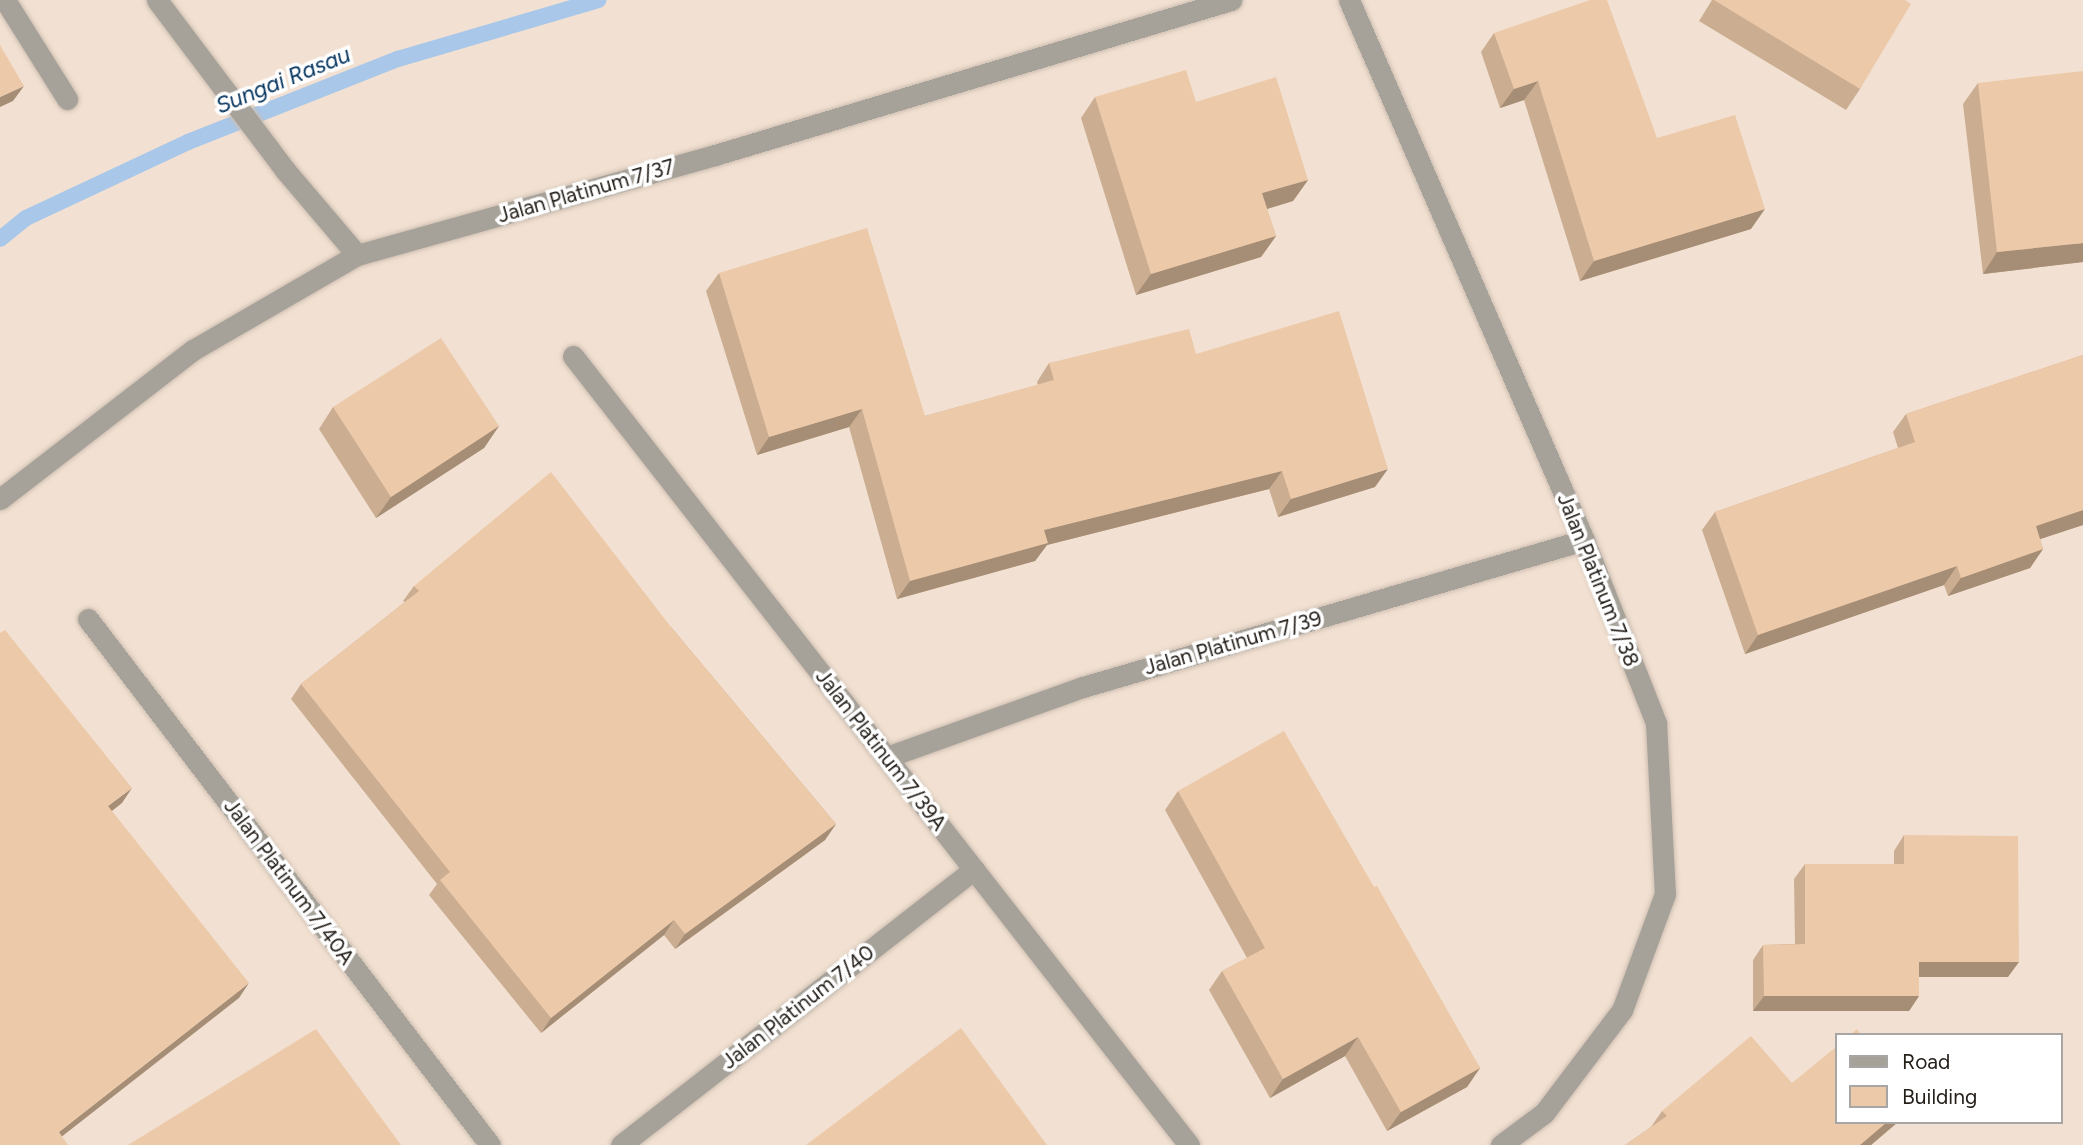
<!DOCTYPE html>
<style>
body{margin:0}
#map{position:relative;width:2083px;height:1145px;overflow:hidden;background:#f2e1d2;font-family:Figtree,sans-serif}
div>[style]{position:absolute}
.stream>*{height:16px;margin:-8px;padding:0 8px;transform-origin:8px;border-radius:8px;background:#a8c7e9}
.roads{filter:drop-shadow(0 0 2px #cdbeb1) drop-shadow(0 0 2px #cdbeb1)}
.minor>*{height:21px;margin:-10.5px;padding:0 10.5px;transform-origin:10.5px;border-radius:10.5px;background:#a6a199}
.tertiary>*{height:21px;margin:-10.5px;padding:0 10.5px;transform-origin:10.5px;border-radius:10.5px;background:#a6a199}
.wall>*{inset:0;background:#cbad91}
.shaded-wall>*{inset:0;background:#a58d76}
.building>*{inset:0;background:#ecc9a9}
span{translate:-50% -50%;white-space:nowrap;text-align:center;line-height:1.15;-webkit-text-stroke:7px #fff;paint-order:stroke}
.street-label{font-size:21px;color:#26201b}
.water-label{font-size:23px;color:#05345e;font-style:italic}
.legend{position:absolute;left:1835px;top:1033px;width:228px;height:91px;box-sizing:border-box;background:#fff;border:2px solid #a8a6a4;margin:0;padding:9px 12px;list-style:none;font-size:21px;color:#26201b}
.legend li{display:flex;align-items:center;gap:14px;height:35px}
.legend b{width:35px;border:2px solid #a8a6a4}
</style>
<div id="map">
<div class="stream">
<i style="left:0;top:239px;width:33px;rotate:-39deg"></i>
<i style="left:26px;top:218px;width:179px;rotate:-25.1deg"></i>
<i style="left:188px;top:142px;width:226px;rotate:-21.6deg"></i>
<i style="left:398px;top:59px;width:209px;rotate:-16.4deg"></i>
</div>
<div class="roads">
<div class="minor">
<i style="left:5px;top:0;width:117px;rotate:57.9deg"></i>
<i style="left:1349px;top:0;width:589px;rotate:66.48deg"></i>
<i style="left:1584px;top:540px;width:197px;rotate:68.5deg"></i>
<i style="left:1656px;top:723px;width:171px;rotate:87deg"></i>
<i style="left:1665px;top:894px;width:124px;rotate:110.3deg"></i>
<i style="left:1622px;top:1010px;width:129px;rotate:127.1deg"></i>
<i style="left:1544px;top:1113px;width:54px;rotate:143.3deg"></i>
<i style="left:573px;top:356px;width:1001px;rotate:52.02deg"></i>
<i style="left:88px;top:619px;width:662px;rotate:52.61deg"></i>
<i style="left:887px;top:757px;width:208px;rotate:-19.7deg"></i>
<i style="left:1083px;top:687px;width:522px;rotate:-16.35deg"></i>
<i style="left:621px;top:1145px;width:448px;rotate:-38deg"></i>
</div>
<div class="tertiary">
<i style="left:157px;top:0;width:213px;rotate:53deg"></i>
<i style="left:285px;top:170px;width:111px;rotate:49.7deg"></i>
<i style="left:0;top:499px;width:244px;rotate:-37.7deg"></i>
<i style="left:193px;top:350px;width:190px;rotate:-30.1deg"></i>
<i style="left:357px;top:255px;width:372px;rotate:-15.6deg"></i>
<i style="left:715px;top:155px;width:539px;rotate:-16.72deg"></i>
</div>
</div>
<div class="wall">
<i style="clip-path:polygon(1712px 0,1905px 0,1860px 89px,1846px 110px,1699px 21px)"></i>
<i style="clip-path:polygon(1494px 33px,1657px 138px,1751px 229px,1580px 281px,1524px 100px,1500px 108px,1481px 52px)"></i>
<i style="clip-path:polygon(1978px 83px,2083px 262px,1983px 274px,1963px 104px)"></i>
<i style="clip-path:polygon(1095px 97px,1196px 102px,1308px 180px,1293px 201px,1267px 209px,1276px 236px,1261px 257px,1136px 295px,1081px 118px)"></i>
<i style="clip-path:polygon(719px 273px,925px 416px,1038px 385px,1037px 382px,1049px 363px,1196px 354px,1375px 487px,1278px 517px,1269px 489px,1047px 545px,1035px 561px,897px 599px,849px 427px,757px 455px,706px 291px)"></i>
<i style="clip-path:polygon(2083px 355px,2083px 525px,2040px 539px,2043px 549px,2030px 568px,1948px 596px,1944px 585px,1745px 654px,1702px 530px,1715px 512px,1898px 448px,1893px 432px,1906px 414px)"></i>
<i style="clip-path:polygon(333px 407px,499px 426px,484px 448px,376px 518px,319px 429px)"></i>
<i style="clip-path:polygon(414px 586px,671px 627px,836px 824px,825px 840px,675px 949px,664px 935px,541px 1033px,429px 895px,437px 884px,291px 699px,301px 684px,405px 602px,403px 601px)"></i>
<i style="clip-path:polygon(1178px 791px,1374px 887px,1480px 1068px,1467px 1087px,1387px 1131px,1345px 1056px,1270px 1098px,1209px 990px,1222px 971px,1247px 958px,1165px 810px)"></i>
<i style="clip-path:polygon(1904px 835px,2008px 977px,1919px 977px,1919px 996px,1909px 1011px,1753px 1011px,1753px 960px,1763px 945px,1795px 944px,1794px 879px,1805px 864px,1894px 864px,1894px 851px)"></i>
<i style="clip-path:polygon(1792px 1083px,1836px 1122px,1898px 1122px,1871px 1145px,1625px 1145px,1651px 1127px,1662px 1111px)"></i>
</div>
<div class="shaded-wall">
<i style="clip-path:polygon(1538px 81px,1524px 100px,1500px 108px,1514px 89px)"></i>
<i style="clip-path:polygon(24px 86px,13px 101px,0 107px,0 97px)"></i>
<i style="clip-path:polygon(1308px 180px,1293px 201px,1247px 215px,1262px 193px)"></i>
<i style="clip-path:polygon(1765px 209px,1751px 229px,1580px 281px,1594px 261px)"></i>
<i style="clip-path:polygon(1276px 236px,1261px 257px,1136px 295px,1151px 274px)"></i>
<i style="clip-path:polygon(2083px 243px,2083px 262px,1983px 274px,1997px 252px)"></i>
<i style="clip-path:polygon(862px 409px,849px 427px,757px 455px,769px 437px)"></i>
<i style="clip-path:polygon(499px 426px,484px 448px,376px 518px,391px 497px)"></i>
<i style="clip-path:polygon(1388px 469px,1375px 487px,1278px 517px,1291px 499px)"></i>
<i style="clip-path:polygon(1282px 471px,1269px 489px,1047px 545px,1035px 561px,897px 599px,910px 581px,1044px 530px)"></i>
<i style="clip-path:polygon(2083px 510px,2083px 525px,2022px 545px,2036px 526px)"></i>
<i style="clip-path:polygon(2043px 549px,2030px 568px,1948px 596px,1961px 578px)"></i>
<i style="clip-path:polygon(1957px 566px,1944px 585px,1745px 654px,1758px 635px)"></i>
<i style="clip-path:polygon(132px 788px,122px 803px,98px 822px,108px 806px)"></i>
<i style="clip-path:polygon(836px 824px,825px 840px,675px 949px,685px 934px)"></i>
<i style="clip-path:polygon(674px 920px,664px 935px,541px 1033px,551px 1018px)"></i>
<i style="clip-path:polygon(1919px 962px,2019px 962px,2008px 977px,1909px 977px)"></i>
<i style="clip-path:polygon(249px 983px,239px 998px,51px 1145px,59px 1132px)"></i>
<i style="clip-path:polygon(1764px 996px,1919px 996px,1909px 1011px,1753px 1011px)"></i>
<i style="clip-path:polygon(1358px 1037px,1345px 1056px,1270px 1098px,1283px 1079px)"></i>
<i style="clip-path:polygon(1480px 1068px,1467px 1087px,1387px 1131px,1401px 1112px)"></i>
<i style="clip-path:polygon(1887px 1122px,1898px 1122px,1871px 1145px,1860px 1145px)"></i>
</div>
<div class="building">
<i style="clip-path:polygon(1590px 0,1607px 0,1657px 138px,1735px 115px,1765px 209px,1594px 261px,1538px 81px,1514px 89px,1494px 33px)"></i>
<i style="clip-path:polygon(1714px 0,1905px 0,1911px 4px,1860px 89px)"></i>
<i style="clip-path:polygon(0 45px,24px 86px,0 97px)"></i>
<i style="clip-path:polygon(1186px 70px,1196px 102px,1276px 77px,1308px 180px,1262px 193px,1276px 236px,1151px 274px,1095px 97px)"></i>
<i style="clip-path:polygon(2083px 71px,2083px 243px,1997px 252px,1978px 83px)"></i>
<i style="clip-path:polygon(867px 228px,925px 416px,1054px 380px,1049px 363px,1189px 329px,1196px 354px,1339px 311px,1388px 469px,1291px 499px,1282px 471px,1044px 530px,1048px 543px,910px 581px,862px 409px,769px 437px,719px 273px)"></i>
<i style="clip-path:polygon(441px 338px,499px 426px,391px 497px,333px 407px)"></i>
<i style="clip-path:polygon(2083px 355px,2083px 510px,2036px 526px,2043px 549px,1961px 578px,1957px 566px,1758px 635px,1715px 512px,1915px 442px,1906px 414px)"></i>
<i style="clip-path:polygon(551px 472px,671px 627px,836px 824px,685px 934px,674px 920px,551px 1018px,440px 880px,450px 872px,301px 684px,419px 591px,414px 586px)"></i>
<i style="clip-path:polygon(5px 630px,132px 788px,108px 806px,249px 983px,59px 1132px,68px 1145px,0 1145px,0 633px)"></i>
<i style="clip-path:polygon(1284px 731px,1374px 887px,1377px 886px,1480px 1068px,1401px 1112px,1358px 1037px,1283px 1079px,1222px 971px,1265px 948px,1178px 791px)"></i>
<i style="clip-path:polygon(1904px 835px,2018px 836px,2019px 962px,1919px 962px,1919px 996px,1764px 996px,1763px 945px,1805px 944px,1805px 864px,1904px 864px)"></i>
<i style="clip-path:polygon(961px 1028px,1047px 1145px,806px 1145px)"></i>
<i style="clip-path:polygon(316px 1029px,401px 1145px,128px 1145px)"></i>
<i style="clip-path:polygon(1857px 1029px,1861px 1035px,1850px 1035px)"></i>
<i style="clip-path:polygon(1751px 1036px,1792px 1083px,1836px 1047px,1836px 1122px,1887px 1122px,1860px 1145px,1625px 1145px,1667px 1116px,1662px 1111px)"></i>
</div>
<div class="street-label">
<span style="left:586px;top:191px;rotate:-16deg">Jalan Platinum 7/37</span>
<span style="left:1598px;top:580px;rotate:68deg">Jalan Platinum 7/38</span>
<span style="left:1233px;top:643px;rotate:-16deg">Jalan Platinum 7/39</span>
<span style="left:881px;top:750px;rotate:52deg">Jalan Platinum 7/39A</span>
<span style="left:289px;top:882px;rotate:53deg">Jalan Platinum 7/40A</span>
<span style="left:798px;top:1007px;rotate:-38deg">Jalan Platinum 7/40</span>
</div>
<div class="water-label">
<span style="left:283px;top:80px;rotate:-22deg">Sungai Rasau</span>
</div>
<ul class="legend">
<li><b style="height:9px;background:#a6a199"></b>Road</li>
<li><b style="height:19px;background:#ecc9a9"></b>Building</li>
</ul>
</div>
